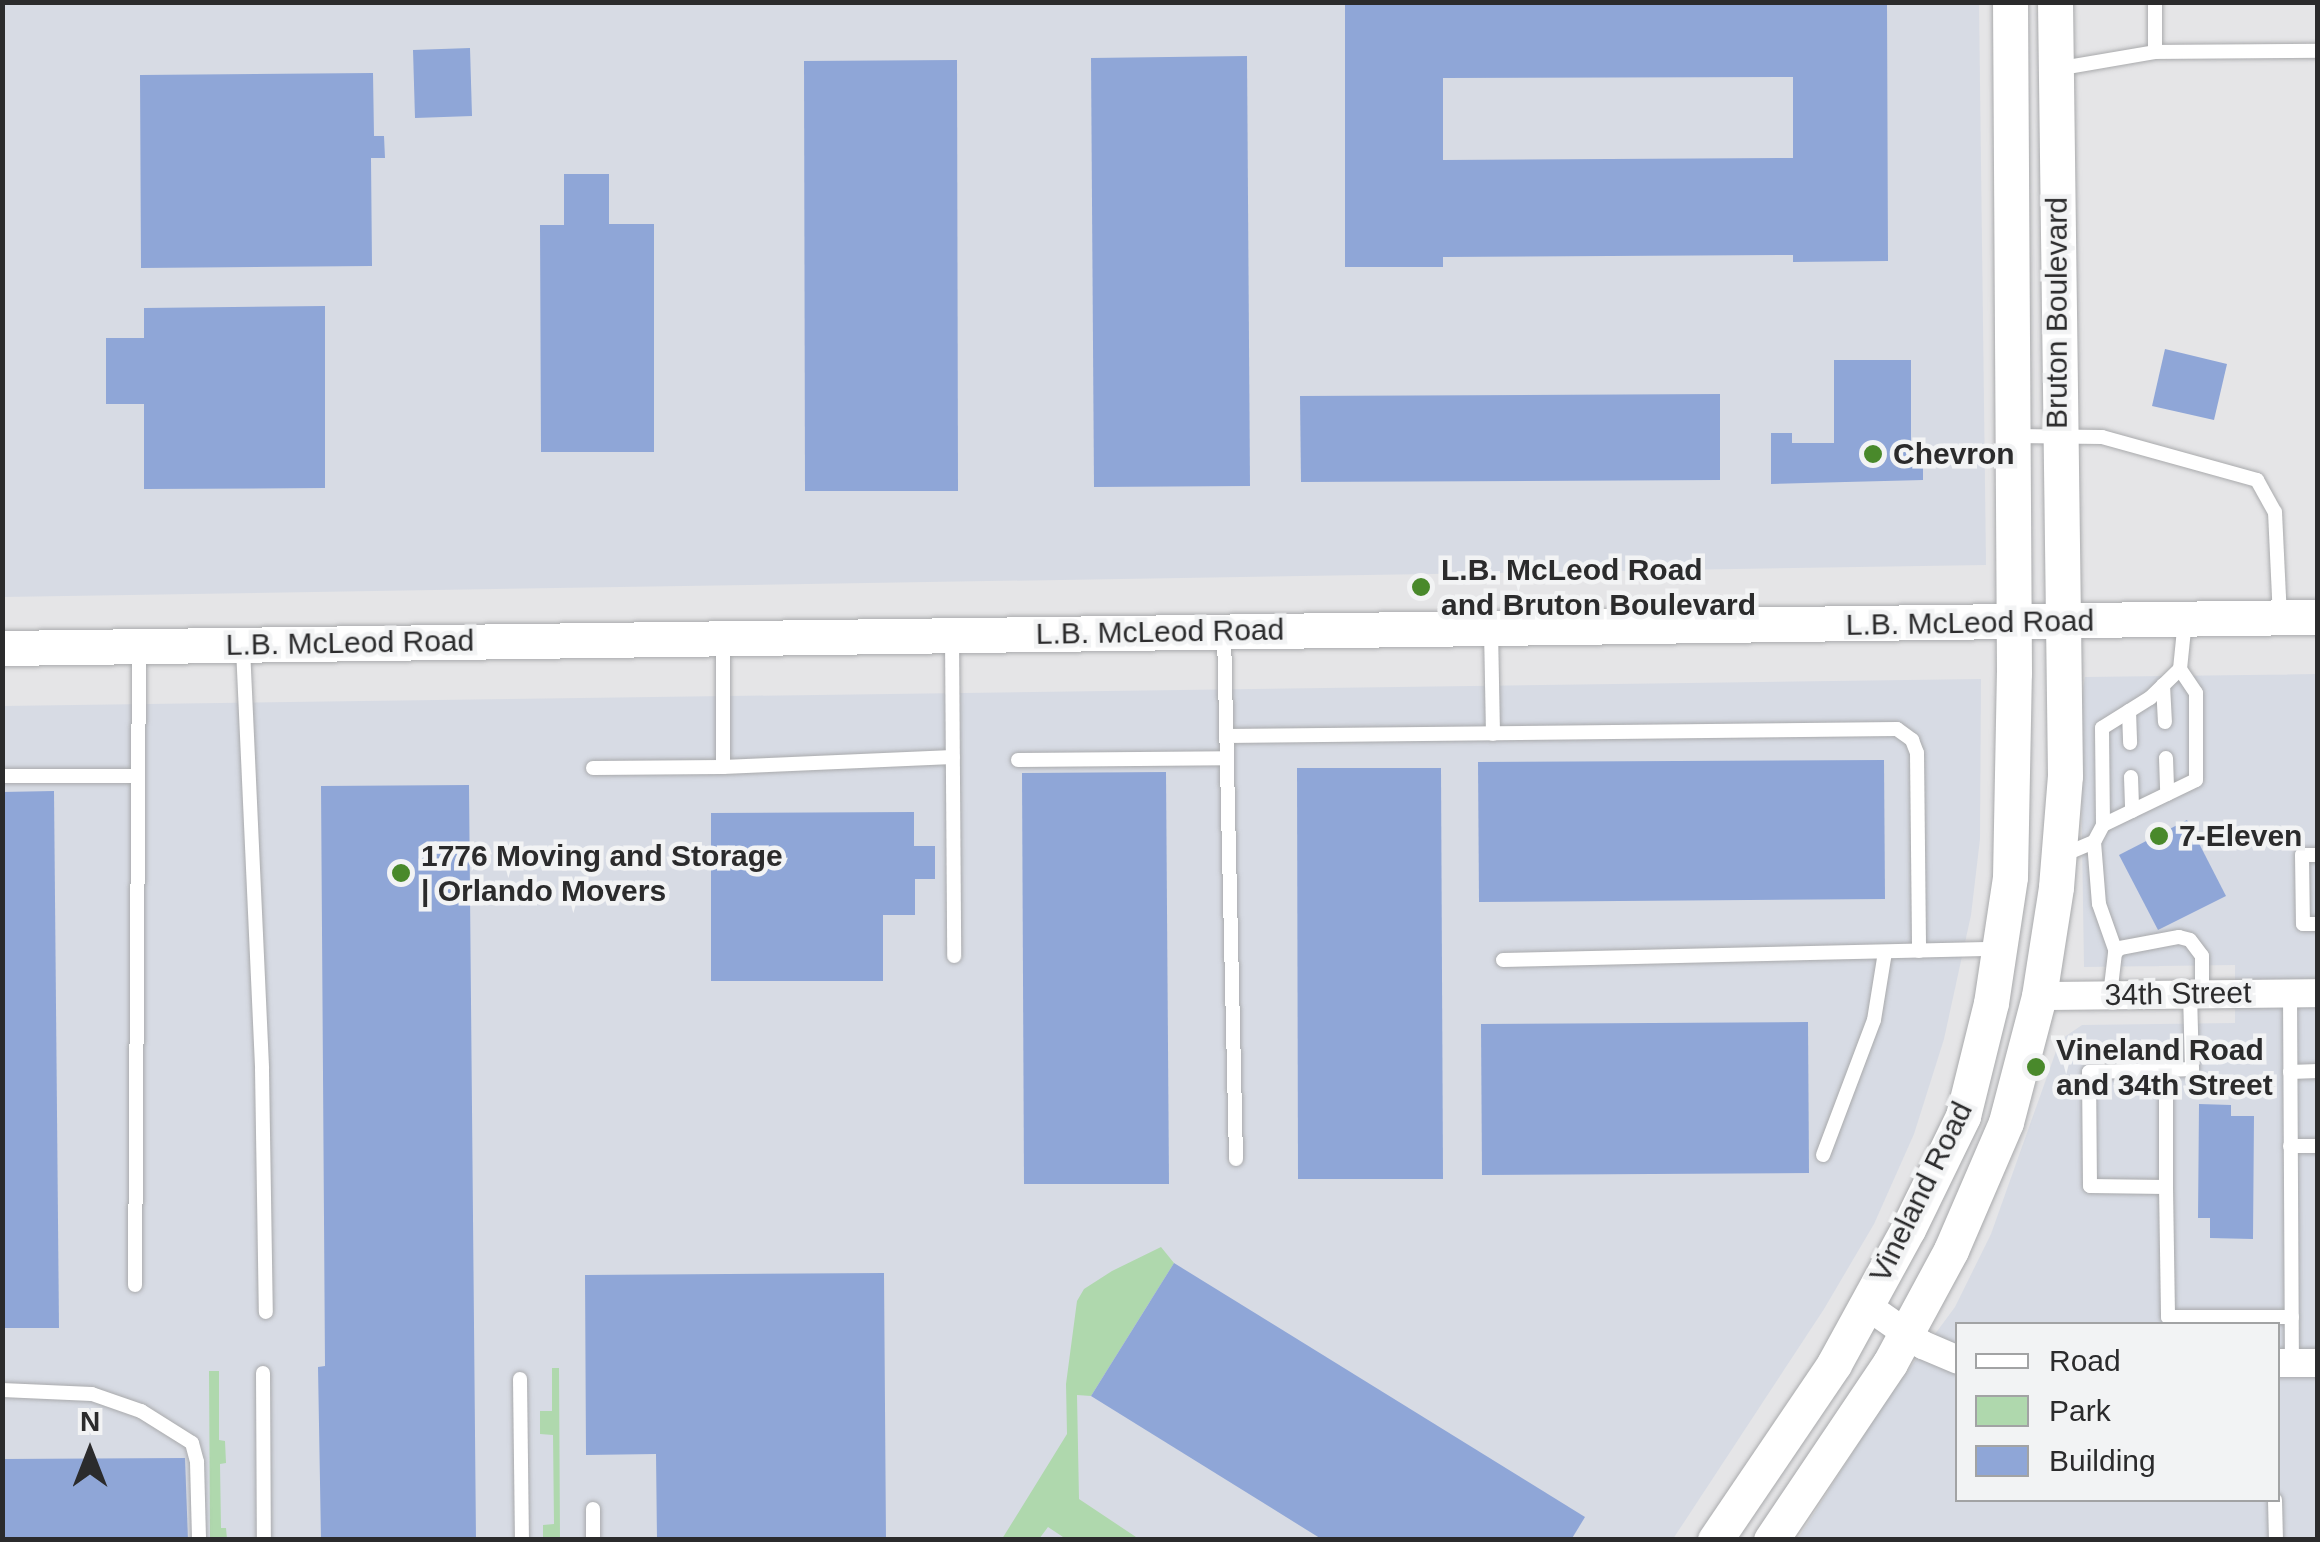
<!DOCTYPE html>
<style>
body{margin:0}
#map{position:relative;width:2320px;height:1542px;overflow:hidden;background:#e5e5e7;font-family:Arial,sans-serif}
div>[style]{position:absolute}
.built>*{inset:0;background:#d7dbe4}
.green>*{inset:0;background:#afd8ad}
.building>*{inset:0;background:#8fa6d7}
.roads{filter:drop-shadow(0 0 2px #a9aaac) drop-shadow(0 0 2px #a9aaac)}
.service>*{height:14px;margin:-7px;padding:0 7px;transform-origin:7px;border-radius:7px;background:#fff}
.minor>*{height:28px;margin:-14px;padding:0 14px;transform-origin:14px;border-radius:14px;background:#fff}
.tertiary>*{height:35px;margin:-17.5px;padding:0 17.5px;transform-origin:17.5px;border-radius:17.5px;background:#fff}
.dots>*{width:28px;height:28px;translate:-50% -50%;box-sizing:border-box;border:5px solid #f2f3f4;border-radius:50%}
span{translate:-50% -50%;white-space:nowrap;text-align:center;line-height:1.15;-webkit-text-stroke:9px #f2f3f4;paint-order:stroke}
.street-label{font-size:30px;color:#2b2b2c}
.poi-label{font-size:30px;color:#2b2b2c;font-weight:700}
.left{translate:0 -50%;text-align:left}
.frame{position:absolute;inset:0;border:5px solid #2b2b2c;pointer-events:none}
.legend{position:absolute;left:1955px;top:1322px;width:325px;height:180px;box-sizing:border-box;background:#f2f3f4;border:2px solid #a2a3a4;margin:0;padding:12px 18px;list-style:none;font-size:30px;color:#2b2b2c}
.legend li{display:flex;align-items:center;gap:20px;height:50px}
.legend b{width:50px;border:2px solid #a2a3a4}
.north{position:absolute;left:40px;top:1402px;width:100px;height:100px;-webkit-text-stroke:8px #f2f3f4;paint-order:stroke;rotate:0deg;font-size:28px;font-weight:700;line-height:40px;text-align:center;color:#2b2b2c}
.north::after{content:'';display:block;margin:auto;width:35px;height:45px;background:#2b2b2c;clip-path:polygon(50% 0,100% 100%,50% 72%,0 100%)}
</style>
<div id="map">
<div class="built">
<i style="clip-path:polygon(2px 3px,1979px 3px,1986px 565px,3px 597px)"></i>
<i style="clip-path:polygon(evenodd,2317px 674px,2317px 1539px,1797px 1540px,1887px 1399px,1955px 1307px,1991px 1234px,2060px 1040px,2082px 1025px,2235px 1023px,2235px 965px,2084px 967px,2080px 708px,2085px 677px,2317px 674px,1958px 1324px,2278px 1324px,2278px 1500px,1958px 1500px,1958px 1324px)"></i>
<i style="clip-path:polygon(1981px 679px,1980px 839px,1971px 915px,1944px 1039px,1914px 1134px,1874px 1224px,1824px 1309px,1673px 1539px,3px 1539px,2px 706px)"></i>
</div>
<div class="green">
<i style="clip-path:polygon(1161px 1247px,1174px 1263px,1091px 1396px,1077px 1395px,1079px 1499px,1139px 1539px,1066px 1539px,1048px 1527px,1039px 1539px,1002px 1539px,1067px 1434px,1066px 1384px,1077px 1301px,1084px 1289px,1112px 1271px)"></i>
<i style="clip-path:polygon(552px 1368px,559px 1368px,560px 1539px,543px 1539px,543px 1525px,554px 1524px,553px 1435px,540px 1434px,540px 1411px,552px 1411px)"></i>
<i style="clip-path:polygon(209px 1371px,219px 1371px,219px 1440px,225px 1441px,226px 1463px,220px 1464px,221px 1528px,226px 1528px,227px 1539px,210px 1539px)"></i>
</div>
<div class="building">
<i style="clip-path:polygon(evenodd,1345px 2px,1887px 2px,1888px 261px,1793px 262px,1793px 255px,1443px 257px,1443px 267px,1345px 267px,1345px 2px,1793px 77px,1793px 158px,1443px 160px,1443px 78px,1793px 77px)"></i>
<i style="clip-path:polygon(470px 48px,472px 116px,415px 118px,413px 50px)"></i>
<i style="clip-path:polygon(1247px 56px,1250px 486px,1094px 487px,1091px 58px)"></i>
<i style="clip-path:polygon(957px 60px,958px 491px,805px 491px,804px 61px)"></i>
<i style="clip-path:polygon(373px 73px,374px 136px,384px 136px,385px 158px,371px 158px,372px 266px,141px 268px,140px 75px)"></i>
<i style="clip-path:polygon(564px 174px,609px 174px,609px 224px,654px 224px,654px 452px,541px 452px,540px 225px,564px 225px)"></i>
<i style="clip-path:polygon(325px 306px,325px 488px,144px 489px,144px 404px,106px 404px,106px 338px,144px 338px,144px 308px)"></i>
<i style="clip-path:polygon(2165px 349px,2227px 364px,2214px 420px,2152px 406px)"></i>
<i style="clip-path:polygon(1834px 360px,1911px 360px,1911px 443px,1923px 443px,1923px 480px,1771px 484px,1771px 433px,1792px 433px,1792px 443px,1834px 443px)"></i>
<i style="clip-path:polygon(1720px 394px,1720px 480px,1301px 482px,1300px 396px)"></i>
<i style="clip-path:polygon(1884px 760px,1885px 899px,1479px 902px,1478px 762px)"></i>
<i style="clip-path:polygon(1297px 768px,1441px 768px,1443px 1179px,1298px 1179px)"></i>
<i style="clip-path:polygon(1166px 772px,1169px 1184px,1024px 1184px,1022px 773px)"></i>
<i style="clip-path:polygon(469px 785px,476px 1540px,321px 1540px,318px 1367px,325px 1366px,321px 786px)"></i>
<i style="clip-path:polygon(54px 791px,59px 1328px,2px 1328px,2px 792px)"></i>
<i style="clip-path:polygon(914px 812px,914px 846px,935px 846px,935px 879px,915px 879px,915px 915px,883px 915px,883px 981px,711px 981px,711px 813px)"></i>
<i style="clip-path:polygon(2187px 820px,2226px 896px,2158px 930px,2119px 855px)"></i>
<i style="clip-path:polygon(1808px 1022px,1809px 1173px,1482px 1175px,1481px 1024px)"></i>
<i style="clip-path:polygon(2199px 1104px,2231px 1105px,2231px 1116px,2254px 1116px,2253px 1239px,2210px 1238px,2210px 1218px,2198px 1218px)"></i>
<i style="clip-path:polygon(1174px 1263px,1585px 1517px,1571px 1540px,1323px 1540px,1091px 1396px)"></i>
<i style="clip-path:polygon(884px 1273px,886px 1540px,657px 1540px,656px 1454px,586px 1455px,585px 1275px)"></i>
<i style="clip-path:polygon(185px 1458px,188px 1540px,2px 1540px,2px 1459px)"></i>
</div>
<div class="roads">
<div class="service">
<i style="left:2155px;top:2px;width:50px;rotate:90deg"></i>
<i style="left:2056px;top:69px;width:100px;rotate:-9.7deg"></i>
<i style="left:2155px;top:52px;width:163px;rotate:-0.4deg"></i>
<i style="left:2014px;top:436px;width:88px;rotate:0.7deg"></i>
<i style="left:2102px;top:437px;width:161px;rotate:15.5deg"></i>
<i style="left:2257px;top:480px;width:37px;rotate:61deg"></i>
<i style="left:2275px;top:512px;width:106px;rotate:87.3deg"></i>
<i style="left:1491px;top:630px;width:104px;rotate:88.9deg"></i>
<i style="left:1224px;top:633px;width:526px;rotate:88.69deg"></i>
<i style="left:952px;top:636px;width:320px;rotate:89.6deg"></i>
<i style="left:723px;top:638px;width:129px;rotate:90deg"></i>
<i style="left:723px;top:767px;width:230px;rotate:-2.5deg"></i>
<i style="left:243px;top:648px;width:421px;rotate:87.4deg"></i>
<i style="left:262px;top:1069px;width:243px;rotate:89.1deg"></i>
<i style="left:2163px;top:685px;width:37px;rotate:87deg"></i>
<i style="left:2129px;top:711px;width:32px;rotate:88deg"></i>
<i style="left:1226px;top:736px;width:671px;rotate:-0.6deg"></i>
<i style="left:1897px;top:729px;width:19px;rotate:36deg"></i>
<i style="left:1912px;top:740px;width:14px;rotate:69deg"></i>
<i style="left:1917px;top:753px;width:198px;rotate:89.4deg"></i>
<i style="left:2166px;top:758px;width:36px;rotate:88deg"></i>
<i style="left:1018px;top:760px;width:209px;rotate:-0.5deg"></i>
<i style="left:593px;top:768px;width:130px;rotate:-0.4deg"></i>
<i style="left:2px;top:776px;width:135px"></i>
<i style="left:2131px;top:777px;width:34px;rotate:88deg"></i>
<i style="left:2103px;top:825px;width:103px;rotate:-25.8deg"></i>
<i style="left:2196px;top:780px;width:87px;rotate:-90deg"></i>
<i style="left:2196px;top:693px;width:29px;rotate:-124deg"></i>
<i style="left:2094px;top:842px;width:62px;rotate:85.4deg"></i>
<i style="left:2099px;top:904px;width:51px;rotate:70.5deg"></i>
<i style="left:2063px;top:855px;width:34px;rotate:-23deg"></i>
<i style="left:2094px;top:842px;width:19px;rotate:-62deg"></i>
<i style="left:2103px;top:825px;width:97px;rotate:-90.6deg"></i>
<i style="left:2102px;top:728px;width:57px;rotate:-32deg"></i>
<i style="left:2150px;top:698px;width:42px;rotate:-44deg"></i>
<i style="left:2180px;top:669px;width:49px;rotate:-84.2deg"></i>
<i style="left:2318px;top:855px;width:16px;rotate:180deg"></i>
<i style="left:2302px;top:855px;width:69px;rotate:89.2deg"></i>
<i style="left:2303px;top:924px;width:15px"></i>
<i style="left:1503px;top:960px;width:494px;rotate:-1.3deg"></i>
<i style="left:2290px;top:993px;width:370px;rotate:89.7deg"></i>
<i style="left:2110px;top:995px;width:42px;rotate:-83.2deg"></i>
<i style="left:2115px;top:953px;width:7px;rotate:-45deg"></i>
<i style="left:2120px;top:948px;width:60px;rotate:-10.6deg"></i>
<i style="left:2179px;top:937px;width:11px;rotate:15deg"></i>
<i style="left:2190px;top:940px;width:20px;rotate:53deg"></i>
<i style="left:2202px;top:956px;width:38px;rotate:90deg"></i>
<i style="left:2166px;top:1070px;width:117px;rotate:90deg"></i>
<i style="left:2166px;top:1187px;width:76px;rotate:-179.2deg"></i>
<i style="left:2090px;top:1186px;width:114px;rotate:-90.5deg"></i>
<i style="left:2089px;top:1072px;width:77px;rotate:-1.5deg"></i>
<i style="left:2166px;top:1070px;width:26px;rotate:-2deg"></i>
<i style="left:2192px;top:1069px;width:75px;rotate:-91.5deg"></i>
<i style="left:2290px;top:1072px;width:28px;rotate:-2deg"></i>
<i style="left:2290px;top:1146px;width:28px"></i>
<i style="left:1823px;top:1155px;width:144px;rotate:-69.3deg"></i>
<i style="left:1874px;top:1020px;width:69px;rotate:-80.8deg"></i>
<i style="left:2166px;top:1187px;width:130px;rotate:89.1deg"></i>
<i style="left:2168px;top:1317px;width:124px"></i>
<i style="left:135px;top:1285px;width:639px;rotate:-89.64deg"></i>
<i style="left:263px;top:1373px;width:167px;rotate:89.7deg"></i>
<i style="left:520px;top:1379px;width:161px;rotate:89.3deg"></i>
<i style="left:2px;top:1390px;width:90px;rotate:2.5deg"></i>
<i style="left:92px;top:1394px;width:52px;rotate:19.1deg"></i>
<i style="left:141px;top:1411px;width:60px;rotate:32.1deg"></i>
<i style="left:192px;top:1443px;width:20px;rotate:75deg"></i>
<i style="left:197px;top:1462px;width:78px;rotate:88.5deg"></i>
<i style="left:2275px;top:1500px;width:40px;rotate:88.6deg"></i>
<i style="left:593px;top:1509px;width:31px;rotate:90deg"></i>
</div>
<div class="minor">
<i style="left:2039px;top:996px;width:279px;rotate:-0.6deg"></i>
<i style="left:1866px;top:1305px;width:70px;rotate:35.1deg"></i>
<i style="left:1923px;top:1345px;width:38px;rotate:23deg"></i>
<i style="left:2278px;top:1363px;width:40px"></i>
</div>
<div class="tertiary">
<i style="left:2px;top:648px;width:2316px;rotate:-0.77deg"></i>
<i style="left:1715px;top:1540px;width:212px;rotate:-55.9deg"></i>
<i style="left:1834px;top:1364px;width:154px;rotate:-61.3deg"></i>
<i style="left:1908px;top:1229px;width:126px;rotate:-64deg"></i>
<i style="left:1963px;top:1116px;width:116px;rotate:-76.1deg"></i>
<i style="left:1991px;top:1003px;width:127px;rotate:-81.4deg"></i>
<i style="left:2010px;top:877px;width:204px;rotate:-88.9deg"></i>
<i style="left:2014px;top:673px;width:671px;rotate:-90.34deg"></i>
<i style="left:1771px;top:1540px;width:213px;rotate:-56.1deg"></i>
<i style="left:1890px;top:1363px;width:128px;rotate:-61.6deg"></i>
<i style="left:1951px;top:1250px;width:139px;rotate:-66.7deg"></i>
<i style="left:2006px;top:1122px;width:130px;rotate:-75.3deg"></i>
<i style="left:2039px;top:996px;width:110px;rotate:-81.1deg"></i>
<i style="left:2056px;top:887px;width:111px;rotate:-85.4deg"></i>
<i style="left:2065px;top:776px;width:774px;rotate:-90.74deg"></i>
</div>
</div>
<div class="dots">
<i style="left:1873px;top:454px;background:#49892b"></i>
<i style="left:1421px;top:587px;background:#49892b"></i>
<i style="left:2159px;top:836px;background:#49892b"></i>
<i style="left:401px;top:873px;background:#49892b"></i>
<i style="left:2036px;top:1067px;background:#49892b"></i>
</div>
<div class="street-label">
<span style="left:2057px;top:313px;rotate:-90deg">Bruton Boulevard</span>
<span style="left:1970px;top:623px;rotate:-1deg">L.B. McLeod Road</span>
<span style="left:1160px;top:632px;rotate:-1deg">L.B. McLeod Road</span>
<span style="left:350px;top:643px;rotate:-1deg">L.B. McLeod Road</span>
<span style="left:2178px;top:994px;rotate:-1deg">34th Street</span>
<span style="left:1921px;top:1192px;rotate:-64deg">Vineland Road</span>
</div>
<div class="poi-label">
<span class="left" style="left:1893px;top:454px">Chevron</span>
<span class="left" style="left:1441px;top:587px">L.B. McLeod Road<br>and Bruton Boulevard</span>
<span class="left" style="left:2179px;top:836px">7-Eleven</span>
<span class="left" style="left:421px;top:873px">1776 Moving and Storage<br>| Orlando Movers</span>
<span class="left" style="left:2056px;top:1067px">Vineland Road<br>and 34th Street</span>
</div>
<div class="frame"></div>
<ul class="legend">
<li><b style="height:12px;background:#fff"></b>Road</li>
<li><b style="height:28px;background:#afd8ad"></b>Park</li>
<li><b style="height:28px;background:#8fa6d7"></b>Building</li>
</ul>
<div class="north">N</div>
</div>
